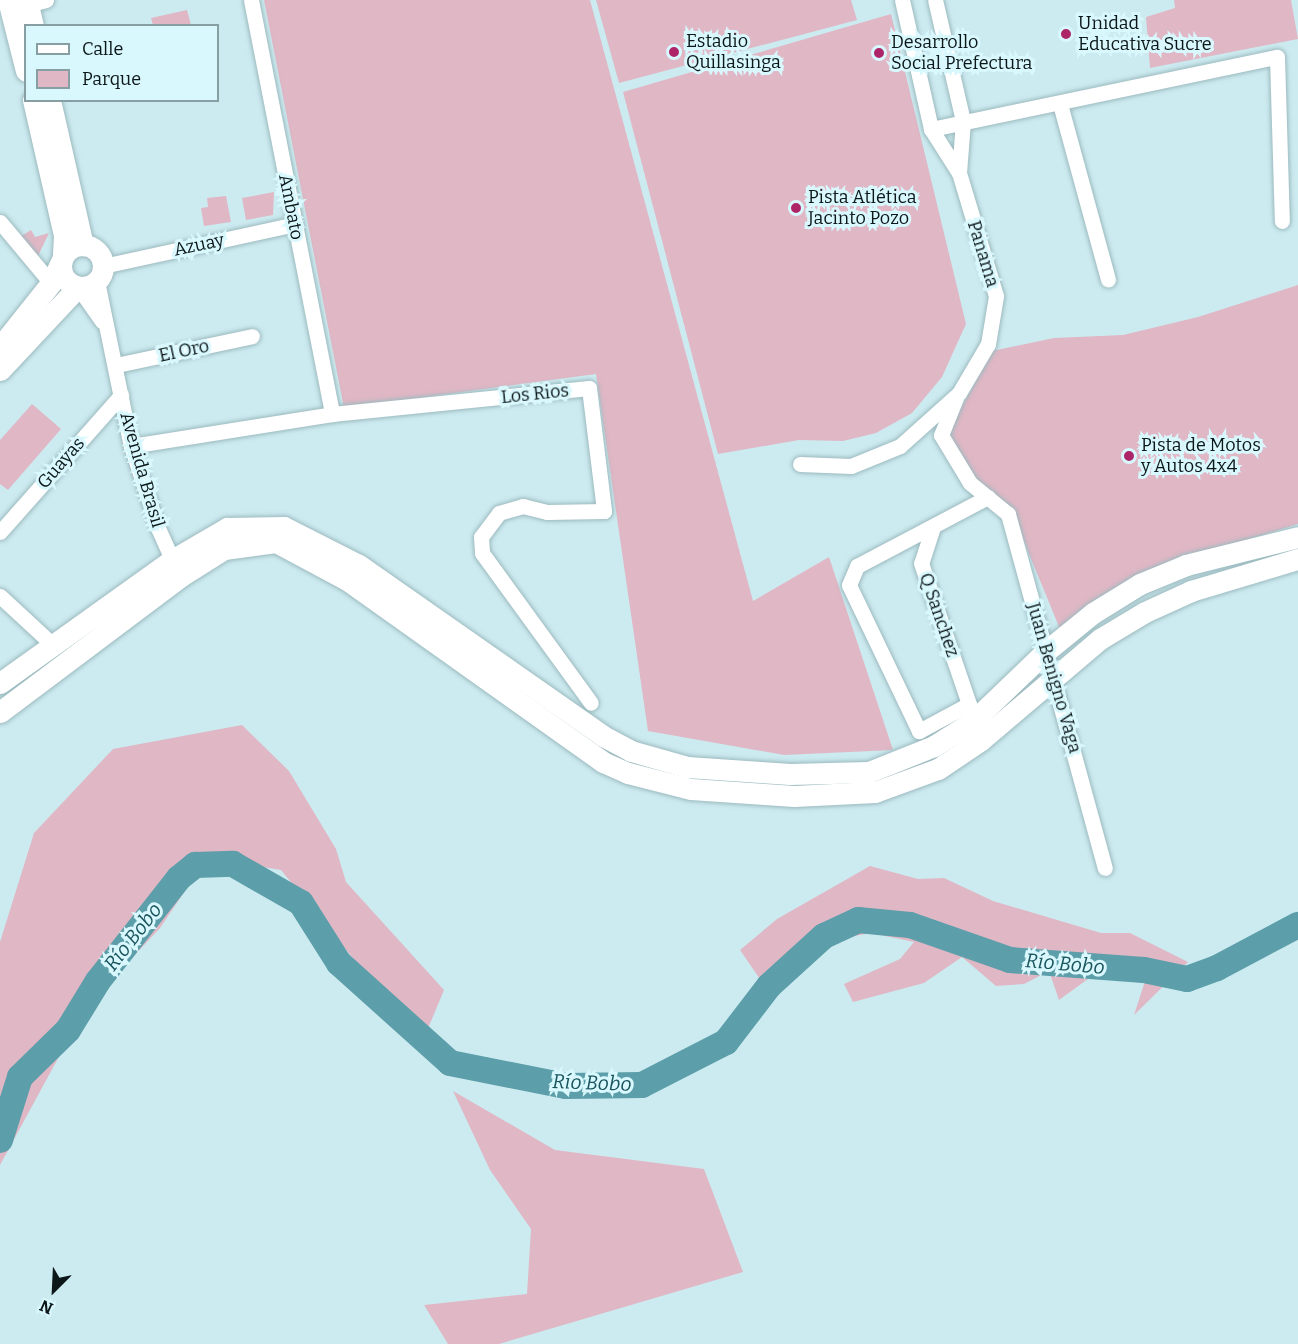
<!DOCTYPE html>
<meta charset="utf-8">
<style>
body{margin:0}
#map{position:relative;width:1298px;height:1344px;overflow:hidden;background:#ccebf0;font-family:Bitter,serif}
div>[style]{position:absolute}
.green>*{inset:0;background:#e0b7c5}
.river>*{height:26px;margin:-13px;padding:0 13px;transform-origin:13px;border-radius:13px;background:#5c9ea9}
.roads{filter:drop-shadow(0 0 2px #9cbabf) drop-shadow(0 0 2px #9cbabf)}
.street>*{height:15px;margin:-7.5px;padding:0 7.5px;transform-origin:7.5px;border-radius:7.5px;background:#fff}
.secondary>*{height:21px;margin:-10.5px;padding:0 10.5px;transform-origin:10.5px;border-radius:10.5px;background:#fff}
.secondary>.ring{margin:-10.5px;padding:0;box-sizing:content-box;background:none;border:21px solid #fff;border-radius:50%}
.dots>*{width:16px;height:16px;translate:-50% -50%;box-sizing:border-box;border:3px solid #d9f8fd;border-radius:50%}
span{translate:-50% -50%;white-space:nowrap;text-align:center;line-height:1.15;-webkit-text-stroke:6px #d9f8fd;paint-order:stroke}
.poi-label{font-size:18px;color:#0c1719}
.left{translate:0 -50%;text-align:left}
.street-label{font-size:18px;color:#0c1719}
.water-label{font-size:20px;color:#1a545d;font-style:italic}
.legend{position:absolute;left:24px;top:24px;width:195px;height:78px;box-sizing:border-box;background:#d9f8fd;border:2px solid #879ea2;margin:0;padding:8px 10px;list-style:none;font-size:18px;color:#0c1719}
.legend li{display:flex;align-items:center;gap:12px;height:30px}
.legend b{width:30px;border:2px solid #879ea2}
.north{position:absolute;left:24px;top:1260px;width:60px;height:60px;-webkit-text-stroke:4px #d9f8fd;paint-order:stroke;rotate:204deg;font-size:16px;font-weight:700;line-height:24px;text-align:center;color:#0c1719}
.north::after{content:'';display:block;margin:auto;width:21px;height:27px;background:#0c1719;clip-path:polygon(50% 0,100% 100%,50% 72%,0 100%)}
</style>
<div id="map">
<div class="green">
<i style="clip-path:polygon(264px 0,590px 0,753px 601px,829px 557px,893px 750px,784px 755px,648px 731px,596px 374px,344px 408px)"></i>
<i style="clip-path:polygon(596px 0,851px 0,857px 20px,619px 83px)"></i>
<i style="clip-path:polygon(1174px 0,1291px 0,1298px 39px,1150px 68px,1146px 17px,1175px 8px)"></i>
<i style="clip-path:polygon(187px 10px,191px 25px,153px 25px,151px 18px)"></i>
<i style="clip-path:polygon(891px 14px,966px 324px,942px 377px,912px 413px,876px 433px,843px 441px,799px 440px,718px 454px,623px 92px)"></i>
<i style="clip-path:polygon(274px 192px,273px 215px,246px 220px,242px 198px)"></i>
<i style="clip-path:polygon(226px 196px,231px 222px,204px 226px,201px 208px,208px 207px,207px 198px)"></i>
<i style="clip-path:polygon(31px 230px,35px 237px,49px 233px,37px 258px,20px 237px)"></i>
<i style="clip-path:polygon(1298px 285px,1298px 524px,1159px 567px,1062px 634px,1011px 510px,974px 478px,947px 434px,992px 351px,1054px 338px,1123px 335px,1198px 317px)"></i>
<i style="clip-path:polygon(32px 404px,61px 429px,8px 490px,0 484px,0 440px)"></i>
<i style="clip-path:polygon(242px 725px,289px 771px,336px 849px,346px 882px,444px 990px,422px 1043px,281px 870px,207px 858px,160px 928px,86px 1007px,0 1165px,0 942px,34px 833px,113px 749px)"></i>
<i style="clip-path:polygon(870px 866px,918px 879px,944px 878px,993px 901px,1101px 933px,1130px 933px,1188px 962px,1134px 1015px,1146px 978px,1121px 955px,1059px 1000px,1049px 971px,1024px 984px,996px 986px,962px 957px,924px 983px,853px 1002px,844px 984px,900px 959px,914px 942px,871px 933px,838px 939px,773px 998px,740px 950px,777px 919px)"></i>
<i style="clip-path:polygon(453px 1091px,555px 1150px,704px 1169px,743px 1272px,499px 1344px,448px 1344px,424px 1305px,527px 1294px,531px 1229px,490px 1170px)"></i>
</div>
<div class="river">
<i style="left:0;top:1140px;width:66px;rotate:-72.4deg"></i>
<i style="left:20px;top:1077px;width:67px;rotate:-44.4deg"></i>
<i style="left:68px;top:1030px;width:57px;rotate:-58.5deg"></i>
<i style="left:98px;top:981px;width:131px;rotate:-51.8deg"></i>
<i style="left:179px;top:878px;width:21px;rotate:-39deg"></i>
<i style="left:195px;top:865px;width:38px;rotate:-2deg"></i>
<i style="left:233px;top:864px;width:78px;rotate:29.8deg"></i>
<i style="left:301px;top:903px;width:71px;rotate:57.7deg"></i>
<i style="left:339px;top:963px;width:149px;rotate:42deg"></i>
<i style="left:450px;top:1063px;width:118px;rotate:11.2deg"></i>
<i style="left:566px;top:1086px;width:76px;rotate:-0.8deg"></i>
<i style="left:642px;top:1085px;width:94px;rotate:-27.1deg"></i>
<i style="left:726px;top:1042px;width:71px;rotate:-52.5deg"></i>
<i style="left:769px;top:986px;width:74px;rotate:-42.3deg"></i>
<i style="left:824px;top:936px;width:38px;rotate:-25deg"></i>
<i style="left:858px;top:920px;width:52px;rotate:5.5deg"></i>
<i style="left:910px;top:925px;width:106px;rotate:19.3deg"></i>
<i style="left:1010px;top:960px;width:134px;rotate:4.3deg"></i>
<i style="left:1144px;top:970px;width:44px;rotate:11.8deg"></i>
<i style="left:1187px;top:979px;width:32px;rotate:-20deg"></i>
<i style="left:1217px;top:968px;width:92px;rotate:-28deg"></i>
</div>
<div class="roads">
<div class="street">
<i style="left:251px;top:0;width:422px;rotate:78.9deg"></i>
<i style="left:902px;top:0;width:132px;rotate:77.3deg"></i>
<i style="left:931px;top:129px;width:52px;rotate:57.5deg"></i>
<i style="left:20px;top:7px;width:27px;rotate:-15deg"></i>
<i style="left:1060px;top:104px;width:182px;rotate:74.7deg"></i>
<i style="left:931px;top:129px;width:353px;rotate:-11.8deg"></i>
<i style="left:1277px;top:57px;width:164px;rotate:88.3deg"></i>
<i style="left:0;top:222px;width:80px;rotate:50.1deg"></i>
<i style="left:103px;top:266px;width:197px;rotate:-12.3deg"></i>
<i style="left:97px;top:281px;width:168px;rotate:78.4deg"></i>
<i style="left:131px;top:446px;width:86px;rotate:71.8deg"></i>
<i style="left:158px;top:528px;width:44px;rotate:65.8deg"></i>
<i style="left:78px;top:287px;width:42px;rotate:54.8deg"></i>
<i style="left:116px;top:365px;width:139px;rotate:-12deg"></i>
<i style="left:956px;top:398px;width:40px;rotate:112deg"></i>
<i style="left:941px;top:435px;width:56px;rotate:58.9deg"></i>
<i style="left:970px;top:483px;width:49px;rotate:39.2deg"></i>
<i style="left:1008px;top:514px;width:367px;rotate:74.7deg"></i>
<i style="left:131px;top:446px;width:204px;rotate:-9deg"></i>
<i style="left:332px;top:414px;width:258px;rotate:-5.8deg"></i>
<i style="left:589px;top:388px;width:124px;rotate:83deg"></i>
<i style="left:604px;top:511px;width:57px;rotate:179deg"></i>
<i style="left:547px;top:512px;width:25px;rotate:-166deg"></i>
<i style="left:523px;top:506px;width:25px;rotate:164deg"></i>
<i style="left:499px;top:513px;width:30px;rotate:127deg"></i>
<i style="left:481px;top:537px;width:16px;rotate:86deg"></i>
<i style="left:482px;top:553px;width:185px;rotate:54deg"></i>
<i style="left:800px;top:464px;width:51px;rotate:2.2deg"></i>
<i style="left:851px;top:466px;width:53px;rotate:-22.2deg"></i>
<i style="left:900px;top:446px;width:79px;rotate:-41.9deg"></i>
<i style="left:959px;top:393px;width:57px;rotate:-59.4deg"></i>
<i style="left:988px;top:344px;width:49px;rotate:-80.5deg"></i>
<i style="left:996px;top:296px;width:128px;rotate:-106.7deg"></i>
<i style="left:959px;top:173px;width:52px;rotate:-85.6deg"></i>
<i style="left:963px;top:121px;width:124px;rotate:-103deg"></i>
<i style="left:933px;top:527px;width:38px;rotate:108deg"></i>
<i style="left:921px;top:563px;width:149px;rotate:71.2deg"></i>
<i style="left:969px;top:704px;width:57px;rotate:151.6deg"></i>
<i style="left:919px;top:731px;width:162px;rotate:-115.6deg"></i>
<i style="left:849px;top:585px;width:21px;rotate:-67deg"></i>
<i style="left:857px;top:566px;width:148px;rotate:-27.8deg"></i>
<i style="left:0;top:532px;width:183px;rotate:-48.5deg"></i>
<i style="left:0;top:596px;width:71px;rotate:42.7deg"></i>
</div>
<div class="secondary">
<i style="left:8px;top:0;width:73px;rotate:75.8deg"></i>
<i style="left:27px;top:0;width:27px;rotate:77deg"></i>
<i style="left:33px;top:100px;width:139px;rotate:77.1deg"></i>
<i style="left:64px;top:235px;width:21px;rotate:93deg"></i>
<i style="left:50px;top:100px;width:149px;rotate:77.2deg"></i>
<i class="ring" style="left:61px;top:245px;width:21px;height:21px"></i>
<i style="left:0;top:347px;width:82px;rotate:-51.4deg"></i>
<i style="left:51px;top:283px;width:23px;rotate:-65deg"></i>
<i style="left:0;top:370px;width:114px;rotate:-46.8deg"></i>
<i style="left:0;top:683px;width:211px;rotate:-35.6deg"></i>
<i style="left:172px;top:560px;width:64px;rotate:-30.2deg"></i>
<i style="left:227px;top:528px;width:57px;rotate:-1deg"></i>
<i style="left:284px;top:527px;width:84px;rotate:26.9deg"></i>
<i style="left:359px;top:565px;width:298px;rotate:35deg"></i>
<i style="left:603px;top:736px;width:32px;rotate:28deg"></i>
<i style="left:631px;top:751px;width:58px;rotate:15.9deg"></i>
<i style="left:687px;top:767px;width:103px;rotate:3.9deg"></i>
<i style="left:790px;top:774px;width:79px;rotate:-1.5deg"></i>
<i style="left:869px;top:772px;width:70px;rotate:-21.8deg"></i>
<i style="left:934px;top:746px;width:45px;rotate:-32.3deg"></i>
<i style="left:972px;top:722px;width:101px;rotate:-43.8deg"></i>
<i style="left:1045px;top:652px;width:62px;rotate:-39.1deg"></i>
<i style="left:1093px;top:613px;width:55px;rotate:-31.7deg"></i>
<i style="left:1140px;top:584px;width:50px;rotate:-22.4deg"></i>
<i style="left:1186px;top:565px;width:115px;rotate:-14deg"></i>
<i style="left:0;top:712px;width:226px;rotate:-36.9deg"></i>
<i style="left:181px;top:576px;width:51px;rotate:-32.1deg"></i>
<i style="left:224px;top:549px;width:52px;rotate:-7.7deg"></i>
<i style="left:276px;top:542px;width:81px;rotate:28.2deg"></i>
<i style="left:347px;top:580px;width:314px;rotate:35.4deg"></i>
<i style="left:603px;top:762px;width:27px;rotate:24deg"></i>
<i style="left:628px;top:773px;width:65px;rotate:14.3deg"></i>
<i style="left:691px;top:789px;width:103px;rotate:3.9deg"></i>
<i style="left:794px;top:796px;width:81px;rotate:-2.8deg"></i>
<i style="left:875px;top:792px;width:67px;rotate:-20.1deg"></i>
<i style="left:938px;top:769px;width:52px;rotate:-34deg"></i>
<i style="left:981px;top:740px;width:156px;rotate:-40.3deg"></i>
<i style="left:1100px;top:639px;width:52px;rotate:-31deg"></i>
<i style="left:1145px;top:612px;width:51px;rotate:-24.5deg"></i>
<i style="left:1191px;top:591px;width:112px;rotate:-16.7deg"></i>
</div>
</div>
<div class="dots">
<i style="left:1066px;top:34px;background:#ad2568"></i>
<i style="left:674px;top:52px;background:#ad2568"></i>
<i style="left:879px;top:53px;background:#ad2568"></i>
<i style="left:796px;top:208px;background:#ad2568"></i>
<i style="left:1129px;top:456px;background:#ad2568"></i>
</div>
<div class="poi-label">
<span class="left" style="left:1078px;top:34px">Unidad<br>Educativa Sucre</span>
<span class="left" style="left:686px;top:52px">Estadio<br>Quillasinga</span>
<span class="left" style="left:891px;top:53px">Desarrollo<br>Social Prefectura</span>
<span class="left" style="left:808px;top:208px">Pista Atlética<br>Jacinto Pozo</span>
<span class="left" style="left:1141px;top:456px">Pista de Motos<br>y Autos 4x4</span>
</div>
<div class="street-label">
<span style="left:291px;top:207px;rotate:79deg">Ambato</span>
<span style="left:199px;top:245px;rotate:-12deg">Azuay</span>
<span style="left:983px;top:254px;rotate:73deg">Panama</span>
<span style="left:184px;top:351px;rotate:-12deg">El Oro</span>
<span style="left:535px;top:394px;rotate:-6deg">Los Rios</span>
<span style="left:61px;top:463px;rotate:-49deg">Guayas</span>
<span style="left:142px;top:470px;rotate:74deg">Avenida Brasil</span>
<span style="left:939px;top:615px;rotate:71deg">Q Sanchez</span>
<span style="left:1054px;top:678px;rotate:74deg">Juan Benigno Vaga</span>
</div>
<div class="water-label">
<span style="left:133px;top:937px;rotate:-52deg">Río Bobo</span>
<span style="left:1065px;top:964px;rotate:5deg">Río Bobo</span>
<span style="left:592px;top:1083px;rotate:2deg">Río Bobo</span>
</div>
<ul class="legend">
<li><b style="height:8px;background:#fff"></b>Calle</li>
<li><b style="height:16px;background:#e0b7c5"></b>Parque</li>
</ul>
<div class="north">N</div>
</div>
